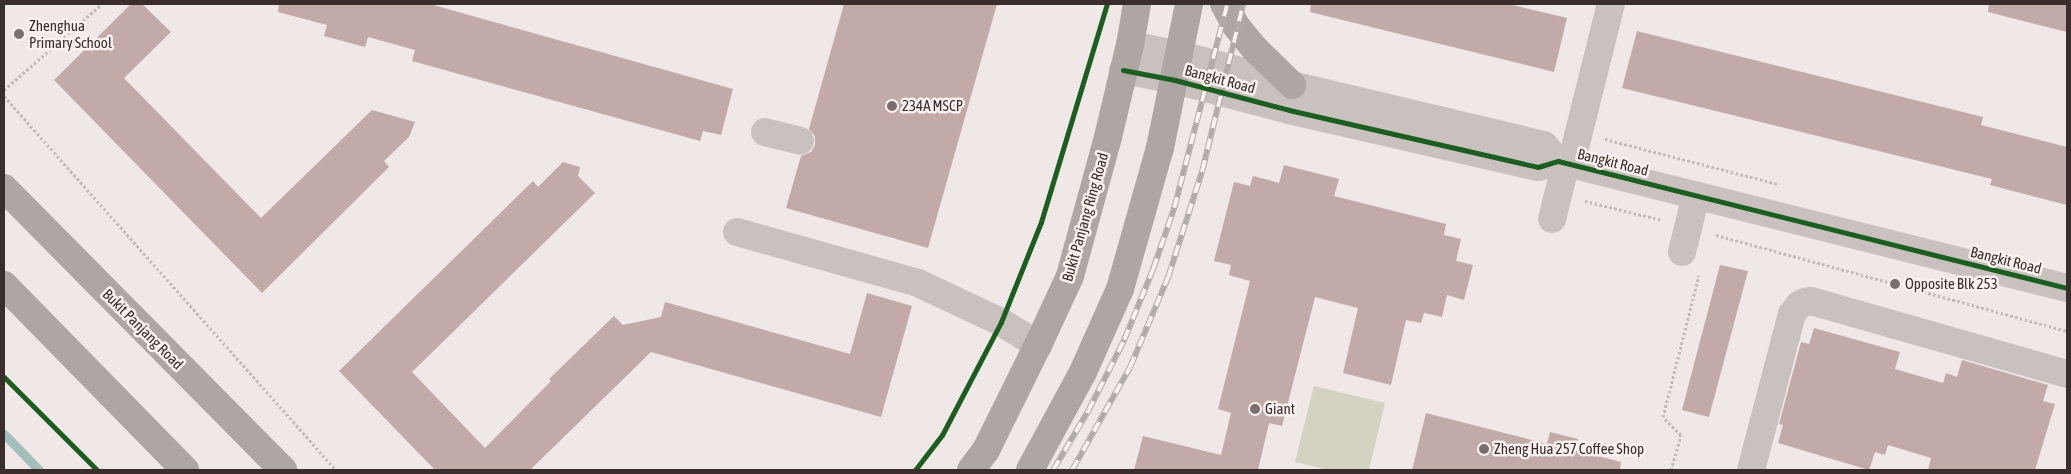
<!DOCTYPE html>
<style>
body{margin:0}
#map{position:relative;width:2071px;height:474px;overflow:hidden;background:#efe8e6;font-family:"Asap Condensed",sans-serif}
div>[style]{position:absolute}
.green>*{inset:0;background:#d4d3c1}
.stream>*{height:9px;margin:-4.5px;padding:0 4.5px;transform-origin:4.5px;border-radius:4.5px;background:#a3bfbb}
.building>*{inset:0;background:#c1aaa8}
.path>*{height:3px;margin-top:-1.5px;transform-origin:0;background:repeating-linear-gradient(90deg,#c1bab7 0 2.5px,transparent 0 5px)}
.minor>*{height:28px;margin:-14px;padding:0 14px;transform-origin:14px;border-radius:14px;background:#c9c1be}
.major>*{height:28px;margin:-14px;padding:0 14px;transform-origin:14px;border-radius:14px;background:#aea6a3}
.rail>*{height:5.5px;margin-top:-2.75px;transform-origin:0;background:repeating-linear-gradient(90deg,#faf2ee 0 11px,#b1aba8 0 22px);box-sizing:border-box;border-block:1px solid #b1aba8}
.cycleway>*{height:5px;margin:-2.5px;padding:0 2.5px;transform-origin:2.5px;border-radius:2.5px;background:#1b5e20}
.dots>*{width:14px;height:14px;translate:-50% -50%;box-sizing:border-box;border:2px solid #faf2ee;border-radius:50%}
span{translate:-50% -50%;white-space:nowrap;text-align:center;line-height:1.15;-webkit-text-stroke:5px #faf2ee;paint-order:stroke}
.poi-label{font-size:15px;color:#3a2e2c}
.left{translate:0 -50%;text-align:left}
.street-label{font-size:15px;color:#3a2e2c}
.frame{position:absolute;inset:0;border:5px solid #3a2e2c;pointer-events:none}
</style>
<div id="map">
<div class="green">
<i style="clip-path:polygon(1314px 386px,1385px 403px,1369px 470px,1328px 470px,1295px 462px)"></i>
</div>
<div class="stream">
<i style="left:4px;top:434px;width:50px;rotate:45.8deg"></i>
</div>
<div class="building">
<i style="clip-path:polygon(131px 4px,142px 4px,171px 32px,124px 78px,261px 218px,372px 110px,415px 122px,409px 137px,384px 161px,389px 167px,262px 293px,54px 80px)"></i>
<i style="clip-path:polygon(279px 4px,430px 4px,733px 89px,721px 135px,703px 131px,700px 141px,412px 61px,415px 50px,368px 37px,365px 47px,324px 36px,327px 25px,278px 12px)"></i>
<i style="clip-path:polygon(844px 4px,997px 4px,928px 248px,786px 208px,801px 156px,811px 152px,815px 145px,815px 136px,809px 129px)"></i>
<i style="clip-path:polygon(1311px 4px,1508px 4px,1567px 18px,1554px 72px,1310px 12px)"></i>
<i style="clip-path:polygon(1989px 4px,2067px 4px,2067px 32px,1988px 12px)"></i>
<i style="clip-path:polygon(1637px 31px,1983px 117px,1981px 125px,2067px 147px,2067px 205px,1990px 185px,1992px 179px,1622px 88px)"></i>
<i style="clip-path:polygon(563px 162px,580px 167px,578px 176px,595px 193px,412px 372px,485px 448px,551px 381px,549px 379px,614px 316px,623px 325px,661px 317px,665px 302px,850px 354px,867px 293px,912px 306px,881px 417px,651px 352px,530px 470px,435px 470px,339px 371px,533px 181px,538px 187px)"></i>
<i style="clip-path:polygon(1284px 165px,1339px 179px,1334px 196px,1446px 224px,1444px 235px,1461px 239px,1456px 261px,1473px 265px,1464px 300px,1447px 295px,1442px 317px,1424px 313px,1421px 323px,1406px 320px,1391px 385px,1343px 373px,1358px 308px,1315px 297px,1282px 426px,1269px 423px,1258px 470px,1134px 470px,1143px 436px,1221px 455px,1231px 413px,1218px 409px,1250px 281px,1229px 275px,1231px 265px,1214px 261px,1234px 182px,1250px 186px,1253px 176px,1279px 183px)"></i>
<i style="clip-path:polygon(1720px 265px,1748px 271px,1709px 417px,1682px 410px)"></i>
<i style="clip-path:polygon(1814px 328px,1900px 352px,1895px 369px,1943px 383px,1946px 373px,1957px 377px,1962px 360px,2048px 385px,2043px 401px,2055px 404px,2035px 470px,1928px 470px,1931px 458px,1888px 445px,1885px 455px,1875px 452px,1869px 470px,1778px 443px,1783px 425px,1779px 424px,1801px 342px,1809px 344px)"></i>
<i style="clip-path:polygon(1426px 413px,1547px 444px,1550px 432px,1578px 439px,1575px 450px,1621px 462px,1620px 470px,1412px 470px)"></i>
</div>
<div class="path">
<i style="left:4px;top:90px;width:130px;rotate:-41.3deg"></i>
<i style="left:4px;top:96px;width:500px;rotate:48.4deg"></i>
<i style="left:1605px;top:139px;width:179px;rotate:14.6deg"></i>
<i style="left:1585px;top:201px;width:79px;rotate:13.9deg"></i>
<i style="left:1716px;top:235px;width:364px;rotate:15.3deg"></i>
<i style="left:1671px;top:470px;width:36px;rotate:-74deg"></i>
<i style="left:1681px;top:435px;width:25px;rotate:-135deg"></i>
<i style="left:1663px;top:417px;width:146px;rotate:-75.8deg"></i>
</div>
<div class="minor">
<i style="left:1130px;top:45px;width:52px;rotate:11.1deg"></i>
<i style="left:1181px;top:55px;width:115px;rotate:15.1deg"></i>
<i style="left:1292px;top:85px;width:259px;rotate:13.4deg"></i>
<i style="left:1544px;top:145px;width:21px;rotate:49deg"></i>
<i style="left:1123px;top:70px;width:53px;rotate:10.9deg"></i>
<i style="left:1175px;top:80px;width:118px;rotate:14.7deg"></i>
<i style="left:1289px;top:110px;width:255px;rotate:12.9deg"></i>
<i style="left:1538px;top:167px;width:21px;rotate:-17deg"></i>
<i style="left:1558px;top:161px;width:525px;rotate:14.01deg"></i>
<i style="left:765px;top:132px;width:36px;rotate:14deg"></i>
<i style="left:1571px;top:164px;width:165px;rotate:-76deg"></i>
<i style="left:1552px;top:219px;width:58px;rotate:-76deg"></i>
<i style="left:737px;top:232px;width:188px;rotate:15.7deg"></i>
<i style="left:918px;top:283px;width:92px;rotate:25.2deg"></i>
<i style="left:1001px;top:322px;width:44px;rotate:31.9deg"></i>
<i style="left:1682px;top:252px;width:58px;rotate:-76deg"></i>
<i style="left:1751px;top:470px;width:161px;rotate:-75.3deg"></i>
<i style="left:1792px;top:314px;width:11px;rotate:-52deg"></i>
<i style="left:1799px;top:305px;width:7px;rotate:-27deg"></i>
<i style="left:1805px;top:302px;width:6px;rotate:-9deg"></i>
<i style="left:1811px;top:301px;width:266px;rotate:15.9deg"></i>
</div>
<div class="major">
<i style="left:1224px;top:4px;width:26px;rotate:61deg"></i>
<i style="left:1237px;top:27px;width:28px;rotate:51deg"></i>
<i style="left:1255px;top:49px;width:52px;rotate:44.2deg"></i>
<i style="left:4px;top:188px;width:397px;rotate:45.3deg"></i>
<i style="left:4px;top:285px;width:259px;rotate:45.6deg"></i>
<i style="left:971px;top:470px;width:25px;rotate:-53deg"></i>
<i style="left:986px;top:450px;width:117px;rotate:-63.7deg"></i>
<i style="left:1038px;top:345px;width:76px;rotate:-65.1deg"></i>
<i style="left:1070px;top:276px;width:144px;rotate:-74.7deg"></i>
<i style="left:1108px;top:137px;width:95px;rotate:-76.6deg"></i>
<i style="left:1130px;top:45px;width:42px;rotate:-80.3deg"></i>
<i style="left:1030px;top:470px;width:111px;rotate:-61.6deg"></i>
<i style="left:1083px;top:372px;width:91px;rotate:-66deg"></i>
<i style="left:1120px;top:289px;width:147px;rotate:-74.2deg"></i>
<i style="left:1160px;top:148px;width:147px;rotate:-78.6deg"></i>
</div>
<div class="rail">
<i style="left:1053px;top:470px;width:69px;rotate:-59.3deg"></i>
<i style="left:1088px;top:411px;width:80px;rotate:-63.1deg"></i>
<i style="left:1124px;top:340px;width:77px;rotate:-67.8deg"></i>
<i style="left:1153px;top:269px;width:65px;rotate:-71deg"></i>
<i style="left:1174px;top:208px;width:211px;rotate:-75.4deg"></i>
<i style="left:1072px;top:470px;width:118px;rotate:-60.6deg"></i>
<i style="left:1130px;top:367px;width:98px;rotate:-67.1deg"></i>
<i style="left:1168px;top:277px;width:111px;rotate:-72.2deg"></i>
<i style="left:1202px;top:171px;width:172px;rotate:-76.2deg"></i>
</div>
<div class="cycleway">
<i style="left:1123px;top:70px;width:53px;rotate:10.9deg"></i>
<i style="left:1175px;top:80px;width:118px;rotate:14.7deg"></i>
<i style="left:1289px;top:110px;width:255px;rotate:12.9deg"></i>
<i style="left:1538px;top:167px;width:21px;rotate:-17deg"></i>
<i style="left:1558px;top:161px;width:525px;rotate:14.01deg"></i>
<i style="left:4px;top:377px;width:132px;rotate:45deg"></i>
<i style="left:915px;top:470px;width:44px;rotate:-52.4deg"></i>
<i style="left:942px;top:435px;width:127px;rotate:-62.4deg"></i>
<i style="left:1001px;top:322px;width:108px;rotate:-68.2deg"></i>
<i style="left:1041px;top:222px;width:228px;rotate:-73.2deg"></i>
</div>
<div class="dots">
<i style="left:19px;top:34px;background:#796f6d"></i>
<i style="left:892px;top:106px;background:#796f6d"></i>
<i style="left:1895px;top:284px;background:#796f6d"></i>
<i style="left:1255px;top:409px;background:#796f6d"></i>
<i style="left:1484px;top:449px;background:#796f6d"></i>
</div>
<div class="poi-label">
<span class="left" style="left:29px;top:34px">Zhenghua<br>Primary School</span>
<span class="left" style="left:902px;top:106px">234A MSCP</span>
<span class="left" style="left:1905px;top:284px">Opposite Blk 253</span>
<span class="left" style="left:1265px;top:409px">Giant</span>
<span class="left" style="left:1494px;top:449px">Zheng Hua 257 Coffee Shop</span>
</div>
<div class="street-label">
<span style="left:1220px;top:79px;rotate:15deg">Bangkit Road</span>
<span style="left:1613px;top:162px;rotate:14deg">Bangkit Road</span>
<span style="left:1085px;top:217px;rotate:-74deg">Bukit Panjang Ring Road</span>
<span style="left:2006px;top:260px;rotate:14deg">Bangkit Road</span>
<span style="left:143px;top:329px;rotate:45deg">Bukit Panjang Road</span>
</div>
<div class="frame"></div>
</div>
